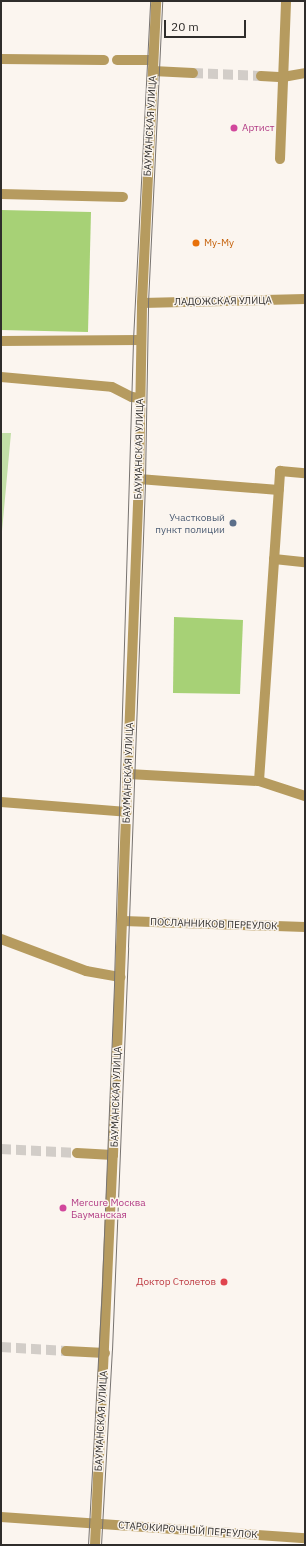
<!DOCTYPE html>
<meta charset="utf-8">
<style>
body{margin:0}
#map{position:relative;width:306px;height:1546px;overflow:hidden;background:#fbf5ef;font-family:"IBM Plex Sans",sans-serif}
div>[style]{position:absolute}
.green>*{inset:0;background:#c2dea6}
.forest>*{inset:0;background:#a7d176}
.minor-tunnel>*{height:10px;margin-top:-5px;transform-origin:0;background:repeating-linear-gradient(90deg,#d2cdc8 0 10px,transparent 0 15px)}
.minor>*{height:10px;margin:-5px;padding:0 5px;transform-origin:5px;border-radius:5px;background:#b69b5f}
.tram>*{height:1px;margin:-0.5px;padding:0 0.5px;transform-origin:0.5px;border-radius:0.5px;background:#777370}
.dots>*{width:11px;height:11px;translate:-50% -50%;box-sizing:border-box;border:2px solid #fbf5ef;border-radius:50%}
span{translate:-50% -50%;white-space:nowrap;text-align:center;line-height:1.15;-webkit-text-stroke:3px #fbf5ef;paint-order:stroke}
.street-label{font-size:10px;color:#2f2d2b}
.hotel-label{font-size:10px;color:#b23c85}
.left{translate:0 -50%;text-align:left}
.food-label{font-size:10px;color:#c56008}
.service-label{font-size:10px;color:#4e5e75}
.right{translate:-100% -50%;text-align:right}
.health-label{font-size:10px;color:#be3a42}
.frame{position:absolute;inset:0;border:2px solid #2f2d2b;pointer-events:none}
.scale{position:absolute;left:164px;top:20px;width:82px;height:18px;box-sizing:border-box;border:2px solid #2f2d2b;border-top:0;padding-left:5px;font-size:12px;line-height:14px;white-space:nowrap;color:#2f2d2b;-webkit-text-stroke:3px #fbf5ef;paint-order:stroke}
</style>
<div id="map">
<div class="green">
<i style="clip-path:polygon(1px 433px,11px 433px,1px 542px)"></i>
</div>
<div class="forest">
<i style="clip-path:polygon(1px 210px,91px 212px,88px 332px,1px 330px)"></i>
<i style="clip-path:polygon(174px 617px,243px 620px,240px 694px,173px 693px)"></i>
</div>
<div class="minor-tunnel">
<i style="left:193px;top:73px;width:68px;rotate:2.5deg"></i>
<i style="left:1px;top:1149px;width:76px;rotate:3deg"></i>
<i style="left:1px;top:1347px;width:65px;rotate:3.5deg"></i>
</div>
<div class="minor">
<i style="left:1px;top:59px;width:103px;rotate:0.6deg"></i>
<i style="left:117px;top:60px;width:36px"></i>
<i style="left:153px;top:71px;width:40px;rotate:2.9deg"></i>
<i style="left:261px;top:76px;width:22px;rotate:3deg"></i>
<i style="left:283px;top:77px;width:22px;rotate:-10deg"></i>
<i style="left:280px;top:159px;width:158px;rotate:-87.8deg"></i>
<i style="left:1px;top:194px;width:122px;rotate:1.4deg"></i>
<i style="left:142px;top:303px;width:163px;rotate:-1.4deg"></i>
<i style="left:1px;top:341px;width:139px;rotate:-0.4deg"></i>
<i style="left:1px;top:377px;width:111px;rotate:5.1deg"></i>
<i style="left:112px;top:387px;width:22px;rotate:27deg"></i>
<i style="left:132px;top:397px;width:8px;rotate:7deg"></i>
<i style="left:139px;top:479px;width:140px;rotate:4.5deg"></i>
<i style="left:274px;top:559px;width:31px;rotate:6deg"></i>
<i style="left:128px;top:774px;width:131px;rotate:3.1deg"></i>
<i style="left:259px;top:781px;width:311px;rotate:-86.1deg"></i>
<i style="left:280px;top:471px;width:25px;rotate:5deg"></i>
<i style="left:259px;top:781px;width:48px;rotate:18.1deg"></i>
<i style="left:1px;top:802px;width:126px;rotate:4.5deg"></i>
<i style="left:123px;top:921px;width:182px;rotate:1.9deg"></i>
<i style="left:1px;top:939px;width:91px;rotate:20.6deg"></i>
<i style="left:86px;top:971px;width:35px;rotate:10deg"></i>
<i style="left:77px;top:1153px;width:36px;rotate:3deg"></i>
<i style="left:66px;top:1351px;width:39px;rotate:3deg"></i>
<i style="left:1px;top:1517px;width:305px;rotate:4deg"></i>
<i style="left:95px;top:1545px;width:390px;rotate:-87.4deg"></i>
<i style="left:113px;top:1155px;width:676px;rotate:-87.8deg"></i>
<i style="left:139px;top:479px;width:176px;rotate:-89deg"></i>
<i style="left:142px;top:303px;width:302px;rotate:-87.3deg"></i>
</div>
<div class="tram">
<i style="left:88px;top:1545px;width:261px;rotate:-86.9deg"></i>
<i style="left:102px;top:1284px;width:303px;rotate:-87.7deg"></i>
<i style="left:114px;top:981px;width:641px;rotate:-88.3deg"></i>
<i style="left:133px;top:340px;width:339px;rotate:-87.1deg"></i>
<i style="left:101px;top:1545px;width:195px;rotate:-86.8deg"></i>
<i style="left:112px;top:1350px;width:403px;rotate:-87.7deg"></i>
<i style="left:128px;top:947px;width:467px;rotate:-87.9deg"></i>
<i style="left:145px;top:480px;width:177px;rotate:-89deg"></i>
<i style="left:148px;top:303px;width:302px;rotate:-87.3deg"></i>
</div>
<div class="dots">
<i style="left:234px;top:128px;background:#d1479c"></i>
<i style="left:196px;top:243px;background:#e8710a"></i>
<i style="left:233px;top:523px;background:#5c6f8a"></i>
<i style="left:63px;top:1208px;background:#d1479c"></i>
<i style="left:224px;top:1282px;background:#e0444e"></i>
</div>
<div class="street-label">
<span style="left:150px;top:126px;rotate:-87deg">БАУМАНСКАЯ УЛИЦА</span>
<span style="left:223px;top:301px;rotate:-1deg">ЛАДОЖСКАЯ УЛИЦА</span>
<span style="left:139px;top:449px;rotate:-89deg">БАУМАНСКАЯ УЛИЦА</span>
<span style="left:128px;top:773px;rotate:-88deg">БАУМАНСКАЯ УЛИЦА</span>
<span style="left:214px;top:924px;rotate:2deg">ПОСЛАННИКОВ ПЕРЕУЛОК</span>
<span style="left:116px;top:1097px;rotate:-88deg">БАУМАНСКАЯ УЛИЦА</span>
<span style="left:101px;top:1421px;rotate:-87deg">БАУМАНСКАЯ УЛИЦА</span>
<span style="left:188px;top:1530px;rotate:4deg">СТАРОКИРОЧНЫЙ ПЕРЕУЛОК</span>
</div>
<div class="hotel-label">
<span class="left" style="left:242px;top:128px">Артист</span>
<span class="left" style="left:71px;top:1208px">Mercure Москва<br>Бауманская</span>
</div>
<div class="food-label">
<span class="left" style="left:204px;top:243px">Му-Му</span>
</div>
<div class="service-label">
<span class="right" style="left:225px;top:523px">Участковый<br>пункт полиции</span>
</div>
<div class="health-label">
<span class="right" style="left:216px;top:1282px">Доктор Столетов</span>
</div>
<div class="frame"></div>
<div class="scale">20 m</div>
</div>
